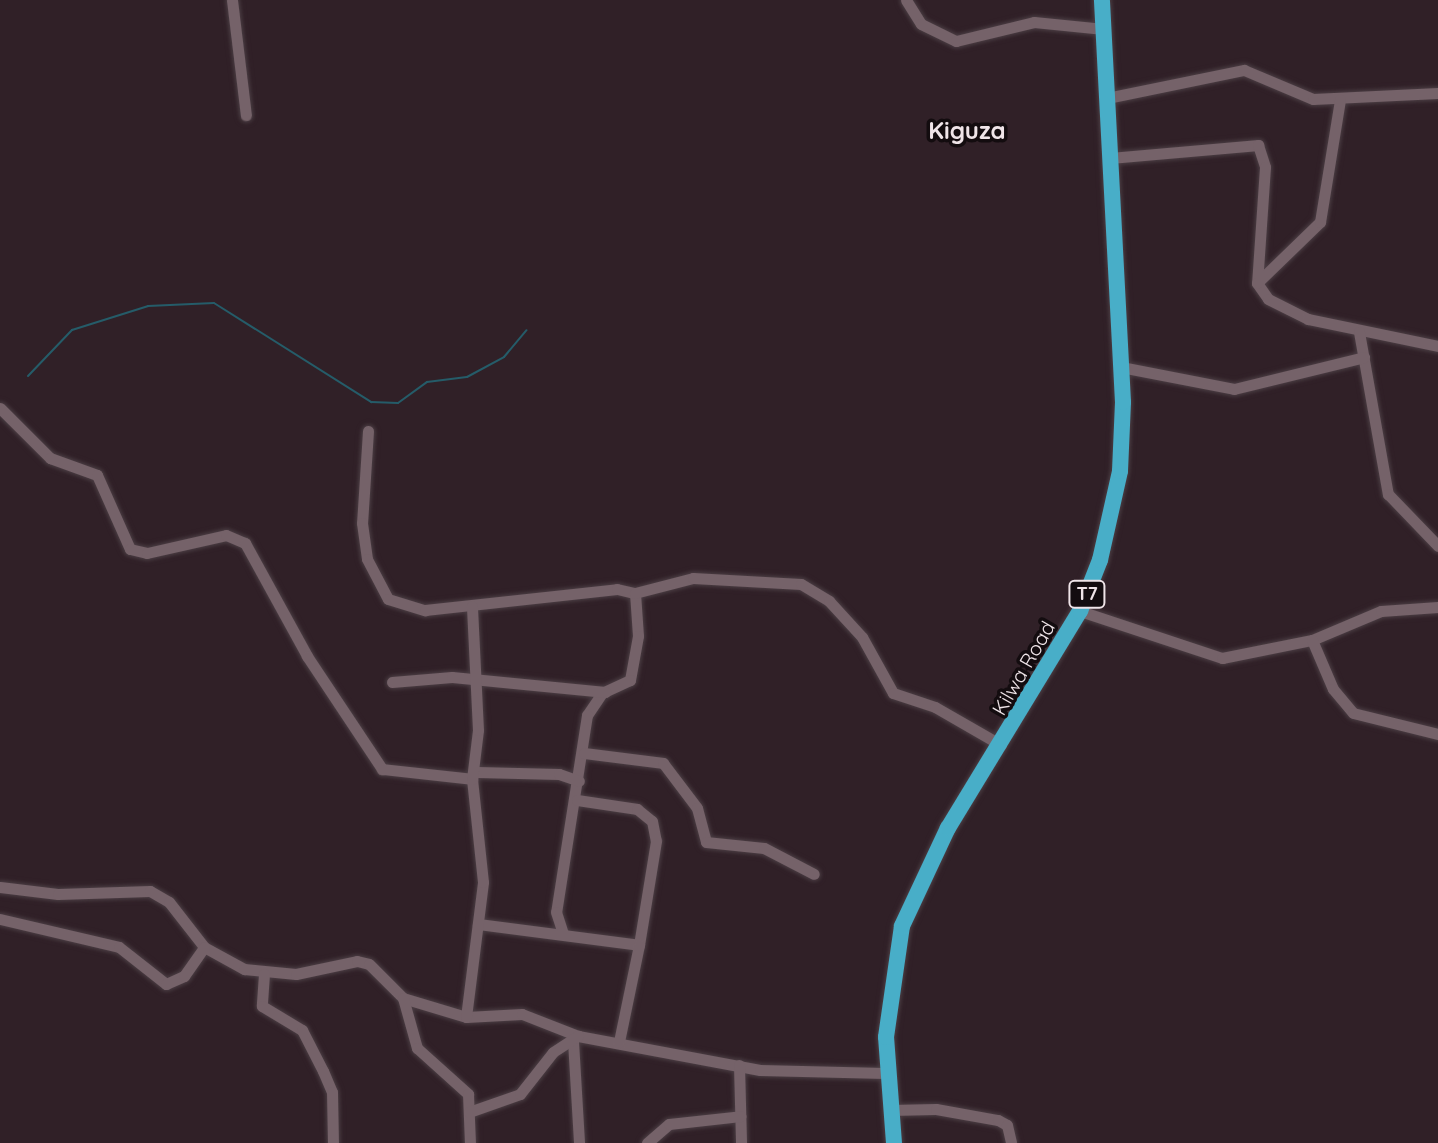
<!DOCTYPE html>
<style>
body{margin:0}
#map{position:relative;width:1438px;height:1143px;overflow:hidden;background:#302027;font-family:Quicksand,sans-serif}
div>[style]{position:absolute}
.stream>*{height:2px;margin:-1px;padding:0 1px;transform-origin:1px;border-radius:1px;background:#255c69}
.roads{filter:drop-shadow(0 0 2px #4b3e44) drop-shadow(0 0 2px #4b3e44)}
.minor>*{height:11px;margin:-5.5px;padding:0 5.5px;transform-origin:5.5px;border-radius:5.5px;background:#756269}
.highway>*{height:16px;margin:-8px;padding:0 8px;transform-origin:8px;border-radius:8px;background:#48aec8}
span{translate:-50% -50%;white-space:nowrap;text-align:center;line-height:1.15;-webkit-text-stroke:7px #130c0f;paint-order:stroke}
.shield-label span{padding:2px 6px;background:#130c0f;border:2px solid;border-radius:6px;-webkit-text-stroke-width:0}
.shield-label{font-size:18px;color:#efe4e8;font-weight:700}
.street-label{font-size:20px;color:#efe4e8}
.quarter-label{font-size:24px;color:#efe4e8;font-weight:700}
</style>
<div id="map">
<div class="stream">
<i style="left:28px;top:376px;width:64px;rotate:-46.3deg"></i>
<i style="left:72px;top:330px;width:80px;rotate:-17.5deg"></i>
<i style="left:148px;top:306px;width:66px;rotate:-2.6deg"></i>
<i style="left:214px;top:303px;width:186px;rotate:32.2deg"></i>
<i style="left:371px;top:402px;width:27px;rotate:2deg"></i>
<i style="left:398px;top:403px;width:36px;rotate:-36deg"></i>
<i style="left:427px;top:382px;width:40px;rotate:-7.1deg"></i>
<i style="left:467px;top:377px;width:42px;rotate:-28.4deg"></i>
<i style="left:504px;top:357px;width:35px;rotate:-50deg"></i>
</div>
<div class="roads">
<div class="minor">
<i style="left:232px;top:0;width:116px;rotate:83.1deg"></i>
<i style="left:906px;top:0;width:28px;rotate:58deg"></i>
<i style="left:921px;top:24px;width:39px;rotate:26deg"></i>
<i style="left:956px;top:41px;width:80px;rotate:-13.7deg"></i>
<i style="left:1034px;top:22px;width:70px;rotate:5.7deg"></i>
<i style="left:1107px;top:98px;width:140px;rotate:-11.6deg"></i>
<i style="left:1244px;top:70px;width:75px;rotate:22.8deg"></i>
<i style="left:1313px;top:99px;width:125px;rotate:-2.7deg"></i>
<i style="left:1110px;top:158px;width:149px;rotate:-5deg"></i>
<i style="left:1258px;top:145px;width:23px;rotate:72deg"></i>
<i style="left:1265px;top:167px;width:116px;rotate:93.9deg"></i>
<i style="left:1257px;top:283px;width:19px;rotate:55deg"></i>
<i style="left:1268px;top:299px;width:45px;rotate:26.6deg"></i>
<i style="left:1308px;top:319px;width:133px;rotate:11.7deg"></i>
<i style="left:1257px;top:283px;width:88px;rotate:-44.1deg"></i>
<i style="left:1320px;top:222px;width:124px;rotate:-80.7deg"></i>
<i style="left:1359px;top:332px;width:165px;rotate:79.9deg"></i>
<i style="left:1388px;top:494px;width:72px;rotate:46.1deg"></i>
<i style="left:1121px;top:367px;width:115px;rotate:11deg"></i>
<i style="left:1234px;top:389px;width:134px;rotate:-13.8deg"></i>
<i style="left:0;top:408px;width:71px;rotate:45deg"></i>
<i style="left:50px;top:458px;width:50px;rotate:19.9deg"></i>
<i style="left:97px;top:475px;width:81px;rotate:66deg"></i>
<i style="left:130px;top:549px;width:17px;rotate:13deg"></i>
<i style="left:147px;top:553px;width:81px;rotate:-12.8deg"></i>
<i style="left:226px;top:535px;width:21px;rotate:23deg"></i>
<i style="left:245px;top:543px;width:129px;rotate:61.2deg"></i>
<i style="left:307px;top:656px;width:136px;rotate:56.4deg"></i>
<i style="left:382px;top:769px;width:91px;rotate:6.3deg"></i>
<i style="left:368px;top:431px;width:92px;rotate:93.7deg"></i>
<i style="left:362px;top:523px;width:36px;rotate:82deg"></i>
<i style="left:367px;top:559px;width:45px;rotate:62.3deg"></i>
<i style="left:388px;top:599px;width:39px;rotate:17deg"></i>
<i style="left:425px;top:610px;width:193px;rotate:-6.2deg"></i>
<i style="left:617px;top:589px;width:18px;rotate:13deg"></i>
<i style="left:635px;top:593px;width:43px;rotate:86deg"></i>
<i style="left:638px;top:636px;width:45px;rotate:100.3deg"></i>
<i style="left:630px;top:680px;width:31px;rotate:155deg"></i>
<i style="left:602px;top:693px;width:27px;rotate:124deg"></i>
<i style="left:587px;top:715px;width:199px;rotate:98.9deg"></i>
<i style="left:556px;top:912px;width:23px;rotate:72deg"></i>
<i style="left:635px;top:593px;width:60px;rotate:-14.5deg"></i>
<i style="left:693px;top:578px;width:108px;rotate:3.2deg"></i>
<i style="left:801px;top:584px;width:33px;rotate:31deg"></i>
<i style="left:829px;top:601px;width:49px;rotate:47.5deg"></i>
<i style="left:862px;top:637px;width:64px;rotate:61deg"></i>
<i style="left:893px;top:693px;width:44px;rotate:18.4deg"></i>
<i style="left:935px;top:707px;width:76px;rotate:29.9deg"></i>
<i style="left:1080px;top:611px;width:150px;rotate:18.3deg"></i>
<i style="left:1222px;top:658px;width:92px;rotate:-11.3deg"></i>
<i style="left:1312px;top:640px;width:75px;rotate:-22.8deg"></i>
<i style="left:1381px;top:611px;width:57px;rotate:-4deg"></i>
<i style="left:1312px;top:640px;width:53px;rotate:66.8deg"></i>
<i style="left:1333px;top:689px;width:31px;rotate:50deg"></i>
<i style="left:1353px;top:713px;width:88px;rotate:13.9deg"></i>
<i style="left:392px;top:682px;width:60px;rotate:-4.8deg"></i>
<i style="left:452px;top:677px;width:154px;rotate:5.6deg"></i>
<i style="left:584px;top:753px;width:80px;rotate:7.2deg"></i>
<i style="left:663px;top:763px;width:56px;rotate:52.9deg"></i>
<i style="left:697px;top:808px;width:35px;rotate:75deg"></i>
<i style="left:706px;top:842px;width:58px;rotate:5.9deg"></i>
<i style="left:764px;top:848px;width:56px;rotate:27.5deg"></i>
<i style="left:477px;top:772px;width:82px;rotate:1.4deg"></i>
<i style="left:559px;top:774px;width:21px;rotate:19deg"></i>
<i style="left:577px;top:800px;width:61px;rotate:8.5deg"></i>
<i style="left:637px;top:809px;width:19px;rotate:39deg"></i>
<i style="left:652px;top:821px;width:20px;rotate:79deg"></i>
<i style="left:656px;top:841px;width:105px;rotate:99.3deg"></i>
<i style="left:0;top:887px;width:58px;rotate:6.9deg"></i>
<i style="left:58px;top:894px;width:92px;rotate:-1.9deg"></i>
<i style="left:150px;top:891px;width:22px;rotate:30deg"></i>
<i style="left:169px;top:902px;width:57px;rotate:52.1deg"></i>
<i style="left:204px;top:947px;width:46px;rotate:28.8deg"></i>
<i style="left:244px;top:969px;width:52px;rotate:5.5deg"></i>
<i style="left:296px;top:974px;width:62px;rotate:-12deg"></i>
<i style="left:357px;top:961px;width:12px;rotate:14deg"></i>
<i style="left:369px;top:964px;width:48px;rotate:45deg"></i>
<i style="left:403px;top:998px;width:66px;rotate:16.8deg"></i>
<i style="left:466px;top:1017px;width:56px;rotate:-3.1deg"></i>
<i style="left:522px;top:1014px;width:60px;rotate:21.4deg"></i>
<i style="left:578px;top:1036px;width:185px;rotate:10.6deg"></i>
<i style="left:760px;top:1070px;width:125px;rotate:1.4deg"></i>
<i style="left:0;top:919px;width:122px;rotate:13.2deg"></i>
<i style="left:119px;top:947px;width:60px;rotate:38.2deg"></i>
<i style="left:166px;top:984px;width:20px;rotate:-24deg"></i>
<i style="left:184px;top:976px;width:35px;rotate:-55deg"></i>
<i style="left:478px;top:924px;width:162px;rotate:7.4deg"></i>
<i style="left:639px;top:945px;width:99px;rotate:101.7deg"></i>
<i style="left:264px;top:974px;width:32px;rotate:94deg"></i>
<i style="left:262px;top:1006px;width:47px;rotate:31deg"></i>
<i style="left:302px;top:1030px;width:46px;rotate:62.9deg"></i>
<i style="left:323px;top:1071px;width:23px;rotate:67deg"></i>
<i style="left:332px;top:1092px;width:51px;rotate:88.9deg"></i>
<i style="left:403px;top:998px;width:52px;rotate:74.4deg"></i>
<i style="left:417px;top:1048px;width:69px;rotate:42deg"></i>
<i style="left:468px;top:1094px;width:49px;rotate:87.7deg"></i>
<i style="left:466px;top:1017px;width:136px;rotate:-82.8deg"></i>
<i style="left:483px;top:882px;width:104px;rotate:-96.1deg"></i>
<i style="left:472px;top:779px;width:49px;rotate:-83deg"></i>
<i style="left:478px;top:730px;width:124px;rotate:-92.8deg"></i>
<i style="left:573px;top:1041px;width:102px;rotate:86.6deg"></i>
<i style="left:739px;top:1065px;width:78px;rotate:88.5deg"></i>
<i style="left:890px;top:1110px;width:46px;rotate:-1.2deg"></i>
<i style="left:936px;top:1109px;width:63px;rotate:10.1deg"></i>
<i style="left:998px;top:1120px;width:10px;rotate:29deg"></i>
<i style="left:1007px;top:1125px;width:18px;rotate:77deg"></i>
<i style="left:469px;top:1112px;width:54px;rotate:-19.4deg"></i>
<i style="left:520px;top:1094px;width:53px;rotate:-51.8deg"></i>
<i style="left:553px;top:1052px;width:30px;rotate:-33deg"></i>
<i style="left:647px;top:1143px;width:29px;rotate:-41deg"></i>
<i style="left:669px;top:1124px;width:72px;rotate:-6.3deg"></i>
</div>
<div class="highway">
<i style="left:894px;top:1143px;width:106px;rotate:-94.3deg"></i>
<i style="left:886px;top:1037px;width:112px;rotate:-81.8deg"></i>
<i style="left:902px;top:926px;width:108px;rotate:-64.9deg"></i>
<i style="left:948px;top:828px;width:254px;rotate:-58.7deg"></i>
<i style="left:1080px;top:611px;width:55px;rotate:-68.6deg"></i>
<i style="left:1100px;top:560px;width:91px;rotate:-77.3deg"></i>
<i style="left:1120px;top:471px;width:69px;rotate:-87.5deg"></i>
<i style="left:1123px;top:402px;width:403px;rotate:-93deg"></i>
</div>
</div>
<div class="shield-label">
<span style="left:1087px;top:594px">T7</span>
</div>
<div class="street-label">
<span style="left:1023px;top:668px;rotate:-60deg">Kilwa Road</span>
</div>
<div class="quarter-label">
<span style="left:967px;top:131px">Kiguza</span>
</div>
</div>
